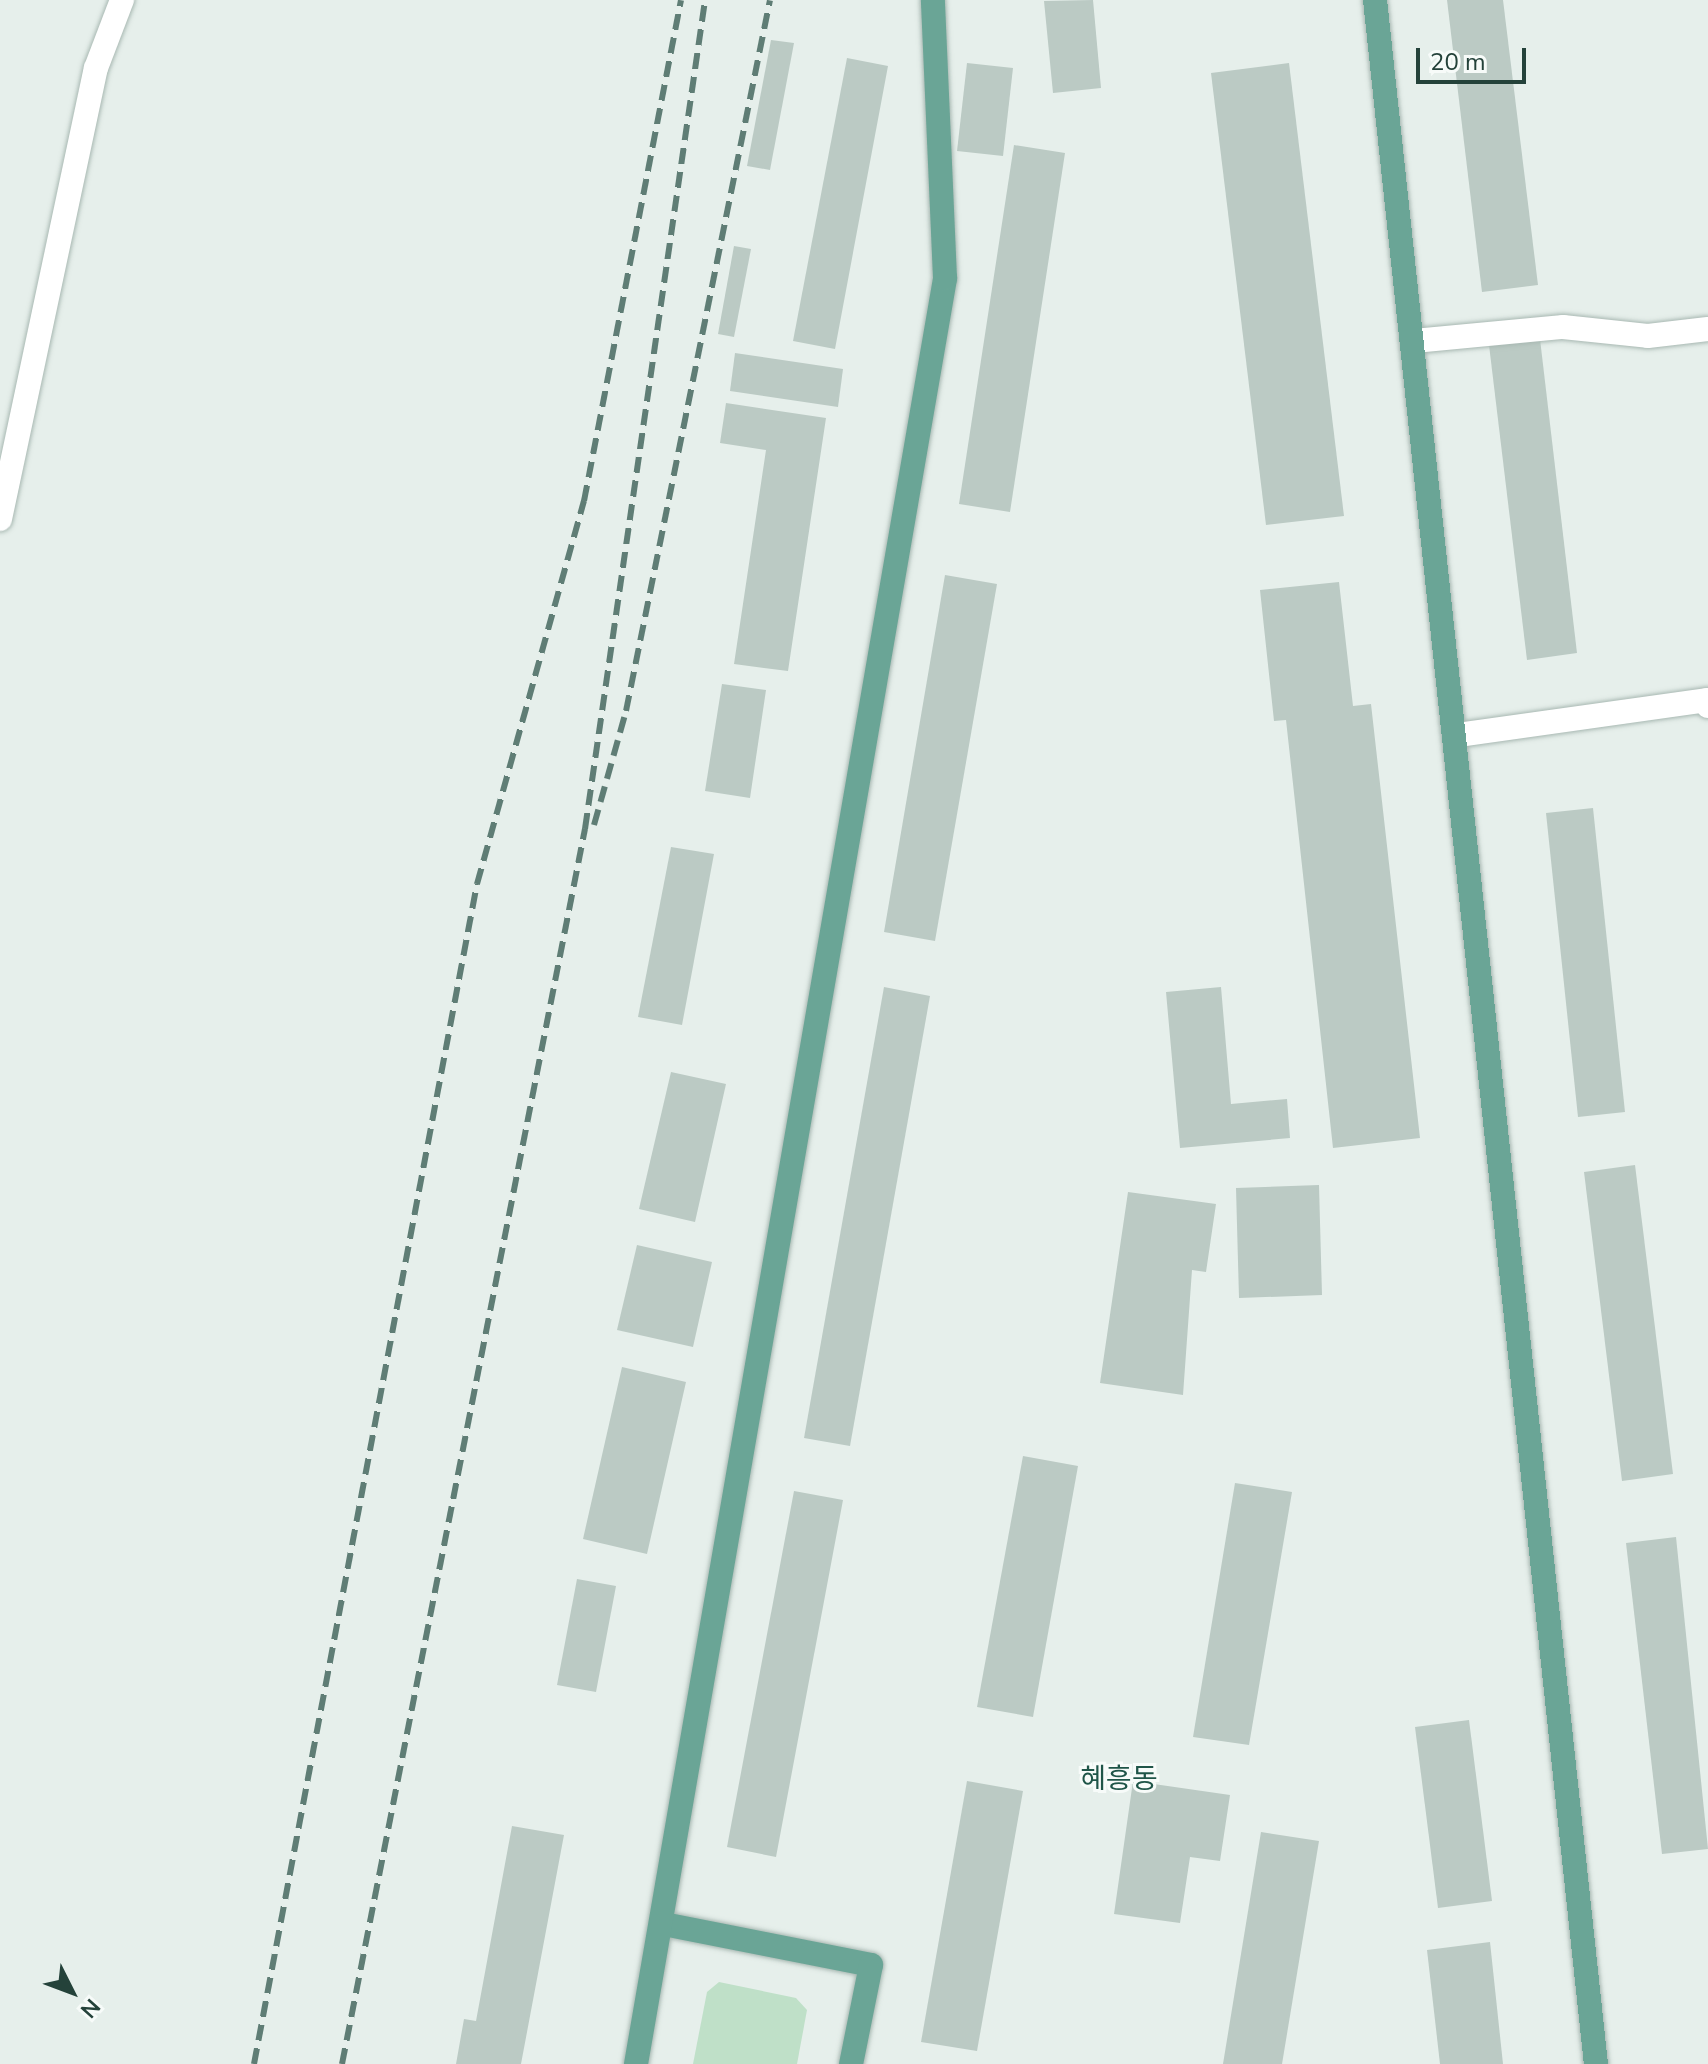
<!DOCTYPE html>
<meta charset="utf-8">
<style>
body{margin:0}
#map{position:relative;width:1708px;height:2064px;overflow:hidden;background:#e6efeb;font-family:"Nunito Sans","Noto Sans KR",sans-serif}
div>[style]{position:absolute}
.green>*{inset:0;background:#bfe0c8}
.building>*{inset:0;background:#bbcac4}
.roads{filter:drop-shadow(0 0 2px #a8b8b2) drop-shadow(0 0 2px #a8b8b2)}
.minor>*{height:24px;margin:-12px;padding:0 12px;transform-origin:12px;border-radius:12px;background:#fff}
.major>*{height:24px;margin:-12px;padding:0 12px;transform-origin:12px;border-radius:12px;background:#6aa596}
.rail>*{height:6px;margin-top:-3px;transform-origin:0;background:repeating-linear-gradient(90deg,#5f7d75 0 16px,transparent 0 24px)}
span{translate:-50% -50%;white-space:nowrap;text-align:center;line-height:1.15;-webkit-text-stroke:6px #f7fbf9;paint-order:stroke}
.quarter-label{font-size:28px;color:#1f5548}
.north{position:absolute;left:32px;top:1952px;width:80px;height:80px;-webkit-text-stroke:6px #f7fbf9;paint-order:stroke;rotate:132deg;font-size:22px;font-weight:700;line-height:32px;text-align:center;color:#24423a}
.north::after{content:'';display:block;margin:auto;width:28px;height:36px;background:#24423a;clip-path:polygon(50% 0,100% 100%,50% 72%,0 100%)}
.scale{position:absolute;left:1416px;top:48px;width:110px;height:36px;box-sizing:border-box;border:4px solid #24423a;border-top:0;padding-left:10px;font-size:24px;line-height:28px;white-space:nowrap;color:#24423a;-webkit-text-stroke:6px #f7fbf9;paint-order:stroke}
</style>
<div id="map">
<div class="green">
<i style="clip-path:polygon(719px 1982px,796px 1998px,807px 2010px,797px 2064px,693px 2064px,707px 1992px)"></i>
</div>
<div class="building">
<i style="clip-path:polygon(1093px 0,1101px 88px,1053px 93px,1044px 1px)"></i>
<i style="clip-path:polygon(1447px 0,1503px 0,1538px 285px,1482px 292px)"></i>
<i style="clip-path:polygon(771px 40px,794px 43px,770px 170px,747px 166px)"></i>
<i style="clip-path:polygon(847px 58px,888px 66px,835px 349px,793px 341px)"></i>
<i style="clip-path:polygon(967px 63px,1013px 68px,1003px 156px,957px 151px)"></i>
<i style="clip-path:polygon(1289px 63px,1344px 516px,1266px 525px,1211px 73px)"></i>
<i style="clip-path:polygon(1014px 145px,1065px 153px,1010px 512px,959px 504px)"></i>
<i style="clip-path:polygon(734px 246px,751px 249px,734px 337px,718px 334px)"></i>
<i style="clip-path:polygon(1540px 339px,1577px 653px,1527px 660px,1489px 345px)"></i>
<i style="clip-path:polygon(735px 353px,843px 369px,838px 407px,730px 391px)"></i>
<i style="clip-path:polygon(726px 403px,826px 418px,788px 671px,734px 664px,766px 450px,720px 443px)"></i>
<i style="clip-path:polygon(945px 575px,997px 584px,935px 941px,884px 932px)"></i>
<i style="clip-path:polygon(1339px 582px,1353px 706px,1371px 704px,1420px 1138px,1333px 1148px,1286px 720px,1274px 721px,1260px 590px)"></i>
<i style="clip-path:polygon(722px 684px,766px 690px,750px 798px,705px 791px)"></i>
<i style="clip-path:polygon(1593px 808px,1625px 1112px,1578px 1117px,1546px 813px)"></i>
<i style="clip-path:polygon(671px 847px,714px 854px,682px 1025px,638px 1017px)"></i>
<i style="clip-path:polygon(884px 987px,930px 996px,850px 1446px,804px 1438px)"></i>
<i style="clip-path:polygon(1221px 987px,1231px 1104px,1287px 1099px,1290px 1138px,1180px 1148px,1166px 992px)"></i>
<i style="clip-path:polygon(671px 1072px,726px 1084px,695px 1222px,639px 1209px)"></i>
<i style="clip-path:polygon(1635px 1165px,1673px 1474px,1622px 1481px,1584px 1172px)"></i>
<i style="clip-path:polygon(1319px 1185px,1322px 1295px,1239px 1298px,1236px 1188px)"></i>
<i style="clip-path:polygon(1128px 1192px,1216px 1204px,1206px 1272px,1192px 1270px,1183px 1395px,1100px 1383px)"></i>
<i style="clip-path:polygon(637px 1245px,712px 1262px,693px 1347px,617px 1330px)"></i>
<i style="clip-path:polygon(622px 1367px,686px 1382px,647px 1554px,583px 1539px)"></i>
<i style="clip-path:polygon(1023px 1456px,1078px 1466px,1033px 1717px,977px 1707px)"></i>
<i style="clip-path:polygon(1235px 1483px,1292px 1492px,1249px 1745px,1193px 1737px)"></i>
<i style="clip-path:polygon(794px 1491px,843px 1500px,776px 1857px,727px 1847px)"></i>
<i style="clip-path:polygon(1676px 1537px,1708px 1849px,1662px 1854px,1626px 1543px)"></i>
<i style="clip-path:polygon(577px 1579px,616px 1586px,596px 1692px,557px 1685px)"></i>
<i style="clip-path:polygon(1469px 1720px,1492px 1901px,1438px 1908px,1415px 1727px)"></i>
<i style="clip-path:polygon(967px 1781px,1023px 1791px,977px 2051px,921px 2042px)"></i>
<i style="clip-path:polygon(1133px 1781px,1230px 1795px,1220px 1861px,1190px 1857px,1180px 1923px,1114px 1914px)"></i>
<i style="clip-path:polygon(512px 1826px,564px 1835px,521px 2064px,456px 2064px,464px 2019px,476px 2021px)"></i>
<i style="clip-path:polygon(1261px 1832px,1319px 1841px,1282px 2064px,1223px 2064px)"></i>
<i style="clip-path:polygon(1490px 1942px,1503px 2064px,1440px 2064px,1427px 1950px)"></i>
</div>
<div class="roads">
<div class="minor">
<i style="left:1414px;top:341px;width:150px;rotate:-5.4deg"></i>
<i style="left:1563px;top:327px;width:85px;rotate:6deg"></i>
<i style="left:1648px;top:336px;width:60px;rotate:-6.7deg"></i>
<i style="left:0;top:519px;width:461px;rotate:-78deg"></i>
<i style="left:96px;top:68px;width:73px;rotate:-69.1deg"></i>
<i style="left:1458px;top:735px;width:251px;rotate:-8deg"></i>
<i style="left:1707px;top:700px;width:6px;rotate:81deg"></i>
</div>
<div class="major">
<i style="left:1375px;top:0;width:2076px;rotate:83.89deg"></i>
<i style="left:664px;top:1924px;width:211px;rotate:11.2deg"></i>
<i style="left:871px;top:1965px;width:101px;rotate:101.4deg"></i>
<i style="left:636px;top:2064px;width:1813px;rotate:-80.18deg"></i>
<i style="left:945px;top:278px;width:278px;rotate:-92.5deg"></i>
</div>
</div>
<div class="rail">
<i style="left:594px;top:825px;width:118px;rotate:-74.3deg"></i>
<i style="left:626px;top:711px;width:725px;rotate:-78.55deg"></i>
<i style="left:254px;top:2064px;width:1201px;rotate:-79.3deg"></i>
<i style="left:477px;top:884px;width:398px;rotate:-74.4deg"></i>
<i style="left:584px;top:501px;width:510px;rotate:-79.04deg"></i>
<i style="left:342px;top:2064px;width:1259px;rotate:-78.87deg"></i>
<i style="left:585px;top:829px;width:838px;rotate:-81.76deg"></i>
</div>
<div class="quarter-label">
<span style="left:1119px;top:1779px">혜흥동</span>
</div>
<div class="north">N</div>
<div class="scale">20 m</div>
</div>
